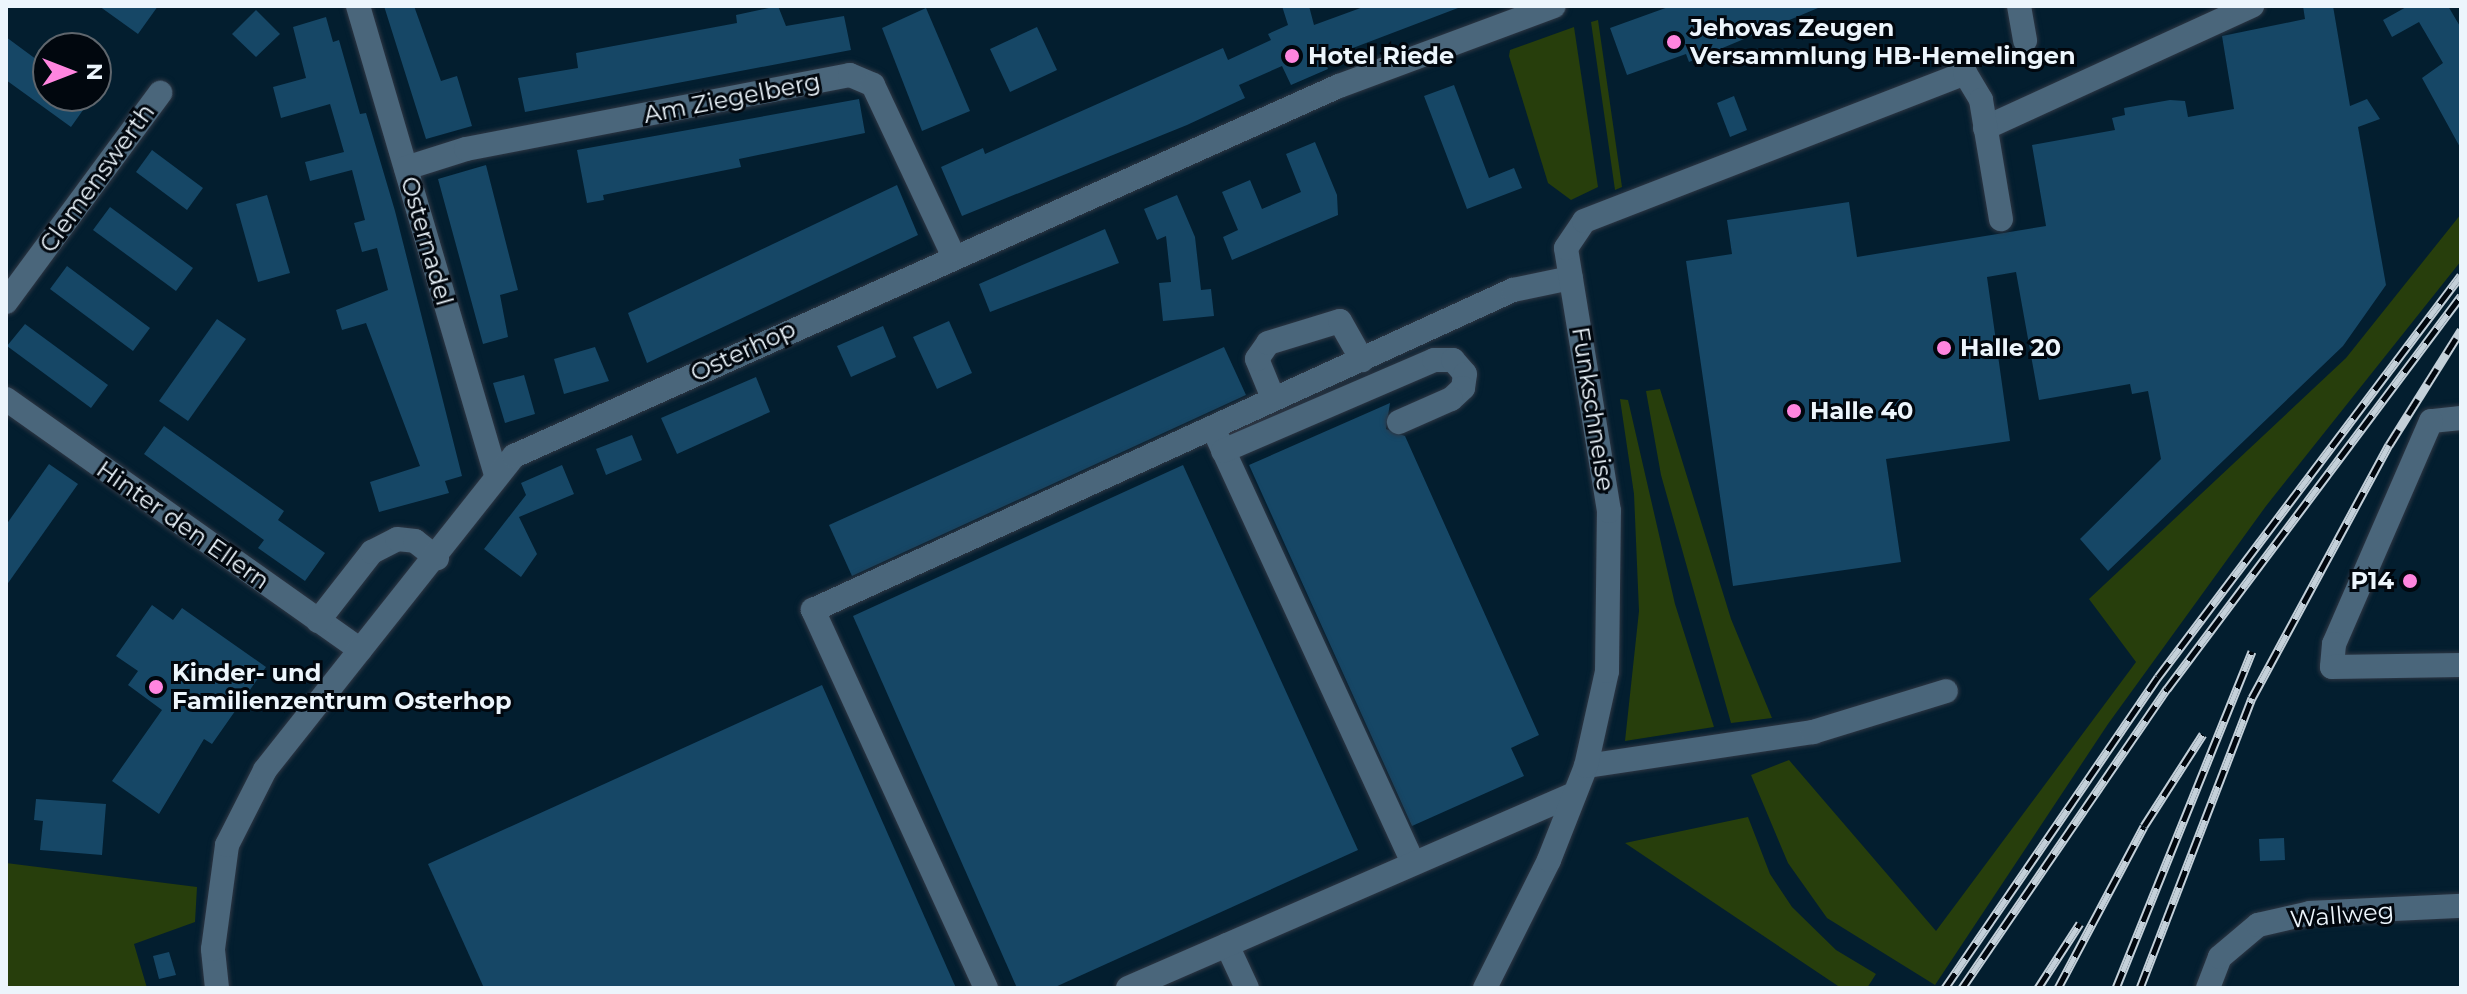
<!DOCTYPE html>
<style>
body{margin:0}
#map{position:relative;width:2467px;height:994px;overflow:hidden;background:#031e2f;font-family:Montserrat,sans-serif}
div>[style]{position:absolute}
.green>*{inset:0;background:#273e0c}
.building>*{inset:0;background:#164766}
.roads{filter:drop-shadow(0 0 2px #2f3744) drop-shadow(0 0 2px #2f3744)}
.minor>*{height:24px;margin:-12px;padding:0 12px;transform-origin:12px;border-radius:12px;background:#4a667b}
.rail>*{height:9px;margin-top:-4.5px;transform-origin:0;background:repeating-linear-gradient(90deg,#01070e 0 18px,#c4d0d9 0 36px);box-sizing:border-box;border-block:2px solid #c4d0d9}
.dots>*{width:22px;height:22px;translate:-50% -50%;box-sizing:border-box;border:4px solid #01070e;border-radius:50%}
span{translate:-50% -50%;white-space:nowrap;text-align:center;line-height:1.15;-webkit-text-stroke:6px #01070e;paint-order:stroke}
.poi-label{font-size:24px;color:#ecf5fc;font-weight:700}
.left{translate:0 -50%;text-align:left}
.right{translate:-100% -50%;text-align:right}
.street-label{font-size:24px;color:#ecf5fc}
.frame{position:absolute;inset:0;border:8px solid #ecf5fc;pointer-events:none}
.north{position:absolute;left:32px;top:32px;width:80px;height:80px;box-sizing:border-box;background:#01070e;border:2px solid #5f666d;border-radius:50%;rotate:90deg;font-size:22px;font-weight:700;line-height:32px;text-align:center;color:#ecf5fc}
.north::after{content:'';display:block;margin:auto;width:28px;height:36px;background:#ff85df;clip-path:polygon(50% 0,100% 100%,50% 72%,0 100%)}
</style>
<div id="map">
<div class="green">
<i style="clip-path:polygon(1598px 20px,1622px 187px,1615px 190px,1591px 22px)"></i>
<i style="clip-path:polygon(1574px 27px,1598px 187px,1571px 200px,1548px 183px,1509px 56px,1510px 50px)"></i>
<i style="clip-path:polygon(2461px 214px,2461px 261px,2266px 506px,2108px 724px,1935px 985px,1827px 918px,1788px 863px,1751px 775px,1789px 760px,1936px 931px,2136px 662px,2089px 599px,2346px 358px)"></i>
<i style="clip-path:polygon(1660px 389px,1731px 619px,1772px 718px,1731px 723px,1661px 475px,1646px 391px)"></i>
<i style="clip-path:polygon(1620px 399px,1628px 400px,1675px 604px,1714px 727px,1625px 741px,1639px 611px,1634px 494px)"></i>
<i style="clip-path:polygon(1748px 817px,1770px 874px,1792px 907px,1836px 950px,1876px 974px,1867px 988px,1841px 988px,1625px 843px)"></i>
<i style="clip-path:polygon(6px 863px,197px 887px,195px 922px,134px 944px,147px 988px,6px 988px)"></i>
</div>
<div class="building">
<i style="clip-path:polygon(99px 6px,158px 6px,138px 34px)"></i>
<i style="clip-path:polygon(384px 6px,414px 6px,441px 81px,457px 76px,472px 126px,426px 139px)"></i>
<i style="clip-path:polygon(778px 6px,786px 26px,844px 16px,851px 50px,525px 112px,518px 78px,578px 68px,576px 53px,737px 23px,736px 15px)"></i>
<i style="clip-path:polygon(1282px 6px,1309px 6px,1314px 25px,1366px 6px,1458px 8px,1324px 59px,1328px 69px,1291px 85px,1282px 66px,1239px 85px,1245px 98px,1187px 125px,962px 216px,941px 167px,983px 148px,985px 154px,1223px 48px,1228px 60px,1271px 40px,1268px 34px,1288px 25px)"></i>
<i style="clip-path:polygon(1671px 6px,1817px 6px,1818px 8px,1689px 62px,1686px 54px,1627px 75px,1610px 28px)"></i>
<i style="clip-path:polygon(2303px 6px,2333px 6px,2350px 106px,2367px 99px,2380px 119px,2358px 127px,2386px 285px,2343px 346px,2108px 571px,2080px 539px,2161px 459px,2148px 391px,2132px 394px,2130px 384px,2039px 400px,2016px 272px,1987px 277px,2010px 441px,1886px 459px,1901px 562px,1733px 586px,1686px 261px,1732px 254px,1727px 220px,1849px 202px,1857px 257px,2046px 226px,2032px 145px,2115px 130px,2112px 118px,2125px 115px,2124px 108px,2170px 100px,2185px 101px,2188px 117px,2234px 109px,2222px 36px,2305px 19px)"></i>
<i style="clip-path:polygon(2408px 6px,2448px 6px,2461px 28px,2461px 149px,2422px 78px,2443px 63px,2419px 22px,2392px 37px,2383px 20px)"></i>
<i style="clip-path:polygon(926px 8px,970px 111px,922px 131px,882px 28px)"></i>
<i style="clip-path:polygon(256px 10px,280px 34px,256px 57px,232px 34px)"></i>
<i style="clip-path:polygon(326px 17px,333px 42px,339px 40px,360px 114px,366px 113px,395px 211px,462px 476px,445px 481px,449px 493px,379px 512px,370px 482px,420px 466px,366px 323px,342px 330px,336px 310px,388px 290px,377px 248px,362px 252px,354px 223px,365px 220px,352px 170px,310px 181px,305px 162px,344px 152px,330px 104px,281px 118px,273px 87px,306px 78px,293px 27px)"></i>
<i style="clip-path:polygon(1037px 27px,1057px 70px,1010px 92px,990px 49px)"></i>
<i style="clip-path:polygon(6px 37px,48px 68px,48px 96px,93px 96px,71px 127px,6px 80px)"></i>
<i style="clip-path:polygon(1454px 85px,1489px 178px,1514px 168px,1522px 188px,1467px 209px,1424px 96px)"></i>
<i style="clip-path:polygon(1734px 96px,1747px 130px,1730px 137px,1717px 103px)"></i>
<i style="clip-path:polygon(859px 99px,865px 133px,739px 159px,741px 167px,603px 195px,604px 200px,587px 203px,577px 150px)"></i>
<i style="clip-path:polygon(1315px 142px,1337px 195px,1338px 215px,1232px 260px,1223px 237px,1238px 230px,1222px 192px,1250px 180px,1262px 209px,1301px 192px,1286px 154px)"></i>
<i style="clip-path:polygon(152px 150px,203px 188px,187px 210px,136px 172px)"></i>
<i style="clip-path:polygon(486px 165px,518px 290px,500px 295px,508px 337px,483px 344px,438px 179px)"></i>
<i style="clip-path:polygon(897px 185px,918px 235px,647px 363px,628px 313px)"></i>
<i style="clip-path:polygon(267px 195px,290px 273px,258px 282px,236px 204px)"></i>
<i style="clip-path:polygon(1177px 195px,1195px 237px,1201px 290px,1211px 289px,1214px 316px,1163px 321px,1159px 283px,1171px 282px,1166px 236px,1157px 240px,1144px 209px)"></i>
<i style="clip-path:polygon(110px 207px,193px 268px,176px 291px,93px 230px)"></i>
<i style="clip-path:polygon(1105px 229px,1119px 263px,990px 312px,979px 284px)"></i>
<i style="clip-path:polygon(67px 266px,150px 328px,133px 351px,50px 289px)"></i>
<i style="clip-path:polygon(217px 319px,246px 339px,188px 421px,159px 401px)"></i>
<i style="clip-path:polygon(949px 321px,972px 373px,937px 389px,913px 337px)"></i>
<i style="clip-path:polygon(25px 324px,108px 385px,91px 408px,7px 346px)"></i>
<i style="clip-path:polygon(883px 326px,896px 357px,851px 377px,837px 346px)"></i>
<i style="clip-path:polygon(595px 347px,609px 381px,564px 394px,554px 359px)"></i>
<i style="clip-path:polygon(1224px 347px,1246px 395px,852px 576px,829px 525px)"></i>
<i style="clip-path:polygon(524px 375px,535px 414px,505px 423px,493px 383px)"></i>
<i style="clip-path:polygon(756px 377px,770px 412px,677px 454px,661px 418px)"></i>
<i style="clip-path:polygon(1390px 403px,1386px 429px,1405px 436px,1539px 735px,1511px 748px,1524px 776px,1412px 826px,1249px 465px)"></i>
<i style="clip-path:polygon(164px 426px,284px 511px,278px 520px,325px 553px,305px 581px,258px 548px,264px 540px,144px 454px)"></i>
<i style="clip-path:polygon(632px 435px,642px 460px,606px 475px,596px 449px)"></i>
<i style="clip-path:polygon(49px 464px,78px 484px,6px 586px,6px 525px)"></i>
<i style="clip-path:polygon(562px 465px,574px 494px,519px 517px,537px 554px,521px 577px,484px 549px,526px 495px,521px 483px)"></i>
<i style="clip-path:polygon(1183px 465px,1358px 850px,1053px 988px,1017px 988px,853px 616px)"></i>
<i style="clip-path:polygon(152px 605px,173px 620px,182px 608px,266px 667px,212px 744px,204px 739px,159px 814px,112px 781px,162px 710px,128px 685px,138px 671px,116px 656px)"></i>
<i style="clip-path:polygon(822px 685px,956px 988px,484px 988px,428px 864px)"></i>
<i style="clip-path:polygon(36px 799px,106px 804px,102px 855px,40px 850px,43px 821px,34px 820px)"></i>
<i style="clip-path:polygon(2284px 838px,2285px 860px,2260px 861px,2259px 839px)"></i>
<i style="clip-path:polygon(169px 952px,176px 975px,159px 979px,153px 956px)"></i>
</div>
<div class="roads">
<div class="minor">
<i style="left:358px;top:6px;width:489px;rotate:73.6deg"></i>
<i style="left:2019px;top:6px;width:35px;rotate:80deg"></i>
<i style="left:1985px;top:128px;width:294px;rotate:-24.6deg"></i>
<i style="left:406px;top:168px;width:63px;rotate:-17.6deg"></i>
<i style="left:466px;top:149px;width:391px;rotate:-10.9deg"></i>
<i style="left:850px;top:75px;width:25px;rotate:23deg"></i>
<i style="left:873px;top:85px;width:188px;rotate:64.8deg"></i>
<i style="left:6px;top:302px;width:260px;rotate:-53.6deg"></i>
<i style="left:1273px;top:398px;width:42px;rotate:-112.3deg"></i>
<i style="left:1257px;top:359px;width:19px;rotate:-55deg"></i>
<i style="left:1268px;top:343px;width:75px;rotate:-17deg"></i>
<i style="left:1340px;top:321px;width:45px;rotate:60.6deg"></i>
<i style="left:6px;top:399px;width:434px;rotate:35.3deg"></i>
<i style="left:2461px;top:418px;width:30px;rotate:174deg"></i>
<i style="left:2431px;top:421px;width:243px;rotate:113.5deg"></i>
<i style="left:2334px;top:644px;width:23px;rotate:95deg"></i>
<i style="left:2332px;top:667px;width:129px;rotate:-0.9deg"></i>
<i style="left:1214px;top:430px;width:474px;rotate:65.3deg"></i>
<i style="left:1223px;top:451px;width:230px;rotate:-23.3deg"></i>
<i style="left:1434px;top:360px;width:19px"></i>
<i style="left:1453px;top:360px;width:18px;rotate:49deg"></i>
<i style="left:1465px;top:374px;width:14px;rotate:98deg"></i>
<i style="left:1463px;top:388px;width:16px;rotate:137deg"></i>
<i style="left:1451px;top:399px;width:57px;rotate:156.1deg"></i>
<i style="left:318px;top:621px;width:88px;rotate:-52deg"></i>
<i style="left:372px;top:552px;width:28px;rotate:-27deg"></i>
<i style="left:397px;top:539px;width:18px;rotate:6deg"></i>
<i style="left:415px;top:541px;width:28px;rotate:38deg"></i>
<i style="left:1586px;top:766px;width:230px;rotate:-8.5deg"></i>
<i style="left:1813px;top:732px;width:139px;rotate:-17.1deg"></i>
<i style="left:1227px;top:945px;width:47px;rotate:65.1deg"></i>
<i style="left:217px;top:988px;width:39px;rotate:-96deg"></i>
<i style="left:213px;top:949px;width:105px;rotate:-82.3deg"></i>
<i style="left:227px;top:845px;width:84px;rotate:-63.1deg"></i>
<i style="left:265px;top:770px;width:401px;rotate:-51.6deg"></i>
<i style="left:514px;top:456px;width:904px;rotate:-24.16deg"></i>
<i style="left:1339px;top:86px;width:229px;rotate:-20.4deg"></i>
<i style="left:986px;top:988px;width:416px;rotate:-114.6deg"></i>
<i style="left:813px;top:610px;width:770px;rotate:-24.57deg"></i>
<i style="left:1513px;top:290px;width:59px;rotate:-11.7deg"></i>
<i style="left:1128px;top:988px;width:487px;rotate:-23.5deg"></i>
<i style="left:1485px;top:988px;width:143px;rotate:-63.4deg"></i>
<i style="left:1549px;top:860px;width:101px;rotate:-68.5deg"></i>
<i style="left:1586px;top:766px;width:97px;rotate:-77.5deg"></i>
<i style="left:1607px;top:671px;width:160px;rotate:-89.3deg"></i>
<i style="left:1609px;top:511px;width:266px;rotate:-99.3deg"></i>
<i style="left:1566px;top:248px;width:32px;rotate:-56deg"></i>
<i style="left:1584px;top:221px;width:409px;rotate:-21.2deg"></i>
<i style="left:1965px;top:73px;width:31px;rotate:59deg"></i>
<i style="left:1981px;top:100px;width:121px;rotate:80.5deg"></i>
<i style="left:2208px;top:988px;width:33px;rotate:-69deg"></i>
<i style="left:2220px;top:957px;width:50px;rotate:-40.1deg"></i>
<i style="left:2258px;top:925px;width:53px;rotate:-13deg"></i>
<i style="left:2310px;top:913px;width:151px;rotate:-2.7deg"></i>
</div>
</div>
<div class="rail">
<i style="left:1945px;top:988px;width:377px;rotate:-55.6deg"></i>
<i style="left:2158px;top:677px;width:503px;rotate:-52.99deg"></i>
<i style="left:1962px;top:988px;width:363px;rotate:-55.6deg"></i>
<i style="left:2167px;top:689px;width:491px;rotate:-53.2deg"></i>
<i style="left:2038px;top:988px;width:77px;rotate:-57.1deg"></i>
<i style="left:2058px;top:988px;width:183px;rotate:-62deg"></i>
<i style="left:2144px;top:826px;width:109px;rotate:-57.3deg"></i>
<i style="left:2116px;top:988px;width:363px;rotate:-68deg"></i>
<i style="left:2140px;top:988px;width:311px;rotate:-68.9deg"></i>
<i style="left:2252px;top:698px;width:288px;rotate:-61.6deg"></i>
<i style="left:2389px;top:445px;width:136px;rotate:-57.9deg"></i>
</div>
<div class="dots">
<i style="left:1674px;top:42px;background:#ff85df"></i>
<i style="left:1292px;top:56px;background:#ff85df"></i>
<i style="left:1944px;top:348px;background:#ff85df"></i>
<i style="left:1794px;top:411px;background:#ff85df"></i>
<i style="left:2410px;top:581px;background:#ff85df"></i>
<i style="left:156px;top:687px;background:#ff85df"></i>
</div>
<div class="poi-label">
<span class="left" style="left:1690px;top:42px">Jehovas Zeugen<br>Versammlung HB-Hemelingen</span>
<span class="left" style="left:1308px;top:56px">Hotel Riede</span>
<span class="left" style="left:1960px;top:348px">Halle 20</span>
<span class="left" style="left:1810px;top:411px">Halle 40</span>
<span class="right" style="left:2394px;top:581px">P14</span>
<span class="left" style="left:172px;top:687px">Kinder- und<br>Familienzentrum Osterhop</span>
</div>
<div class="street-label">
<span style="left:732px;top:98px;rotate:-11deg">Am Ziegelberg</span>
<span style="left:97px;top:178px;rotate:-54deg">Clemenswerth</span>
<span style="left:427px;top:241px;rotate:74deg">Osternadel</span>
<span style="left:743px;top:351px;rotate:-25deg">Osterhop</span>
<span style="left:1593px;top:409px;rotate:81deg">Funkschneise</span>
<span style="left:183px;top:525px;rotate:35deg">Hinter den Ellern</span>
<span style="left:2342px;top:915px;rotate:-5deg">Wallweg</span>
</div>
<div class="frame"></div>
<div class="north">N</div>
</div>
